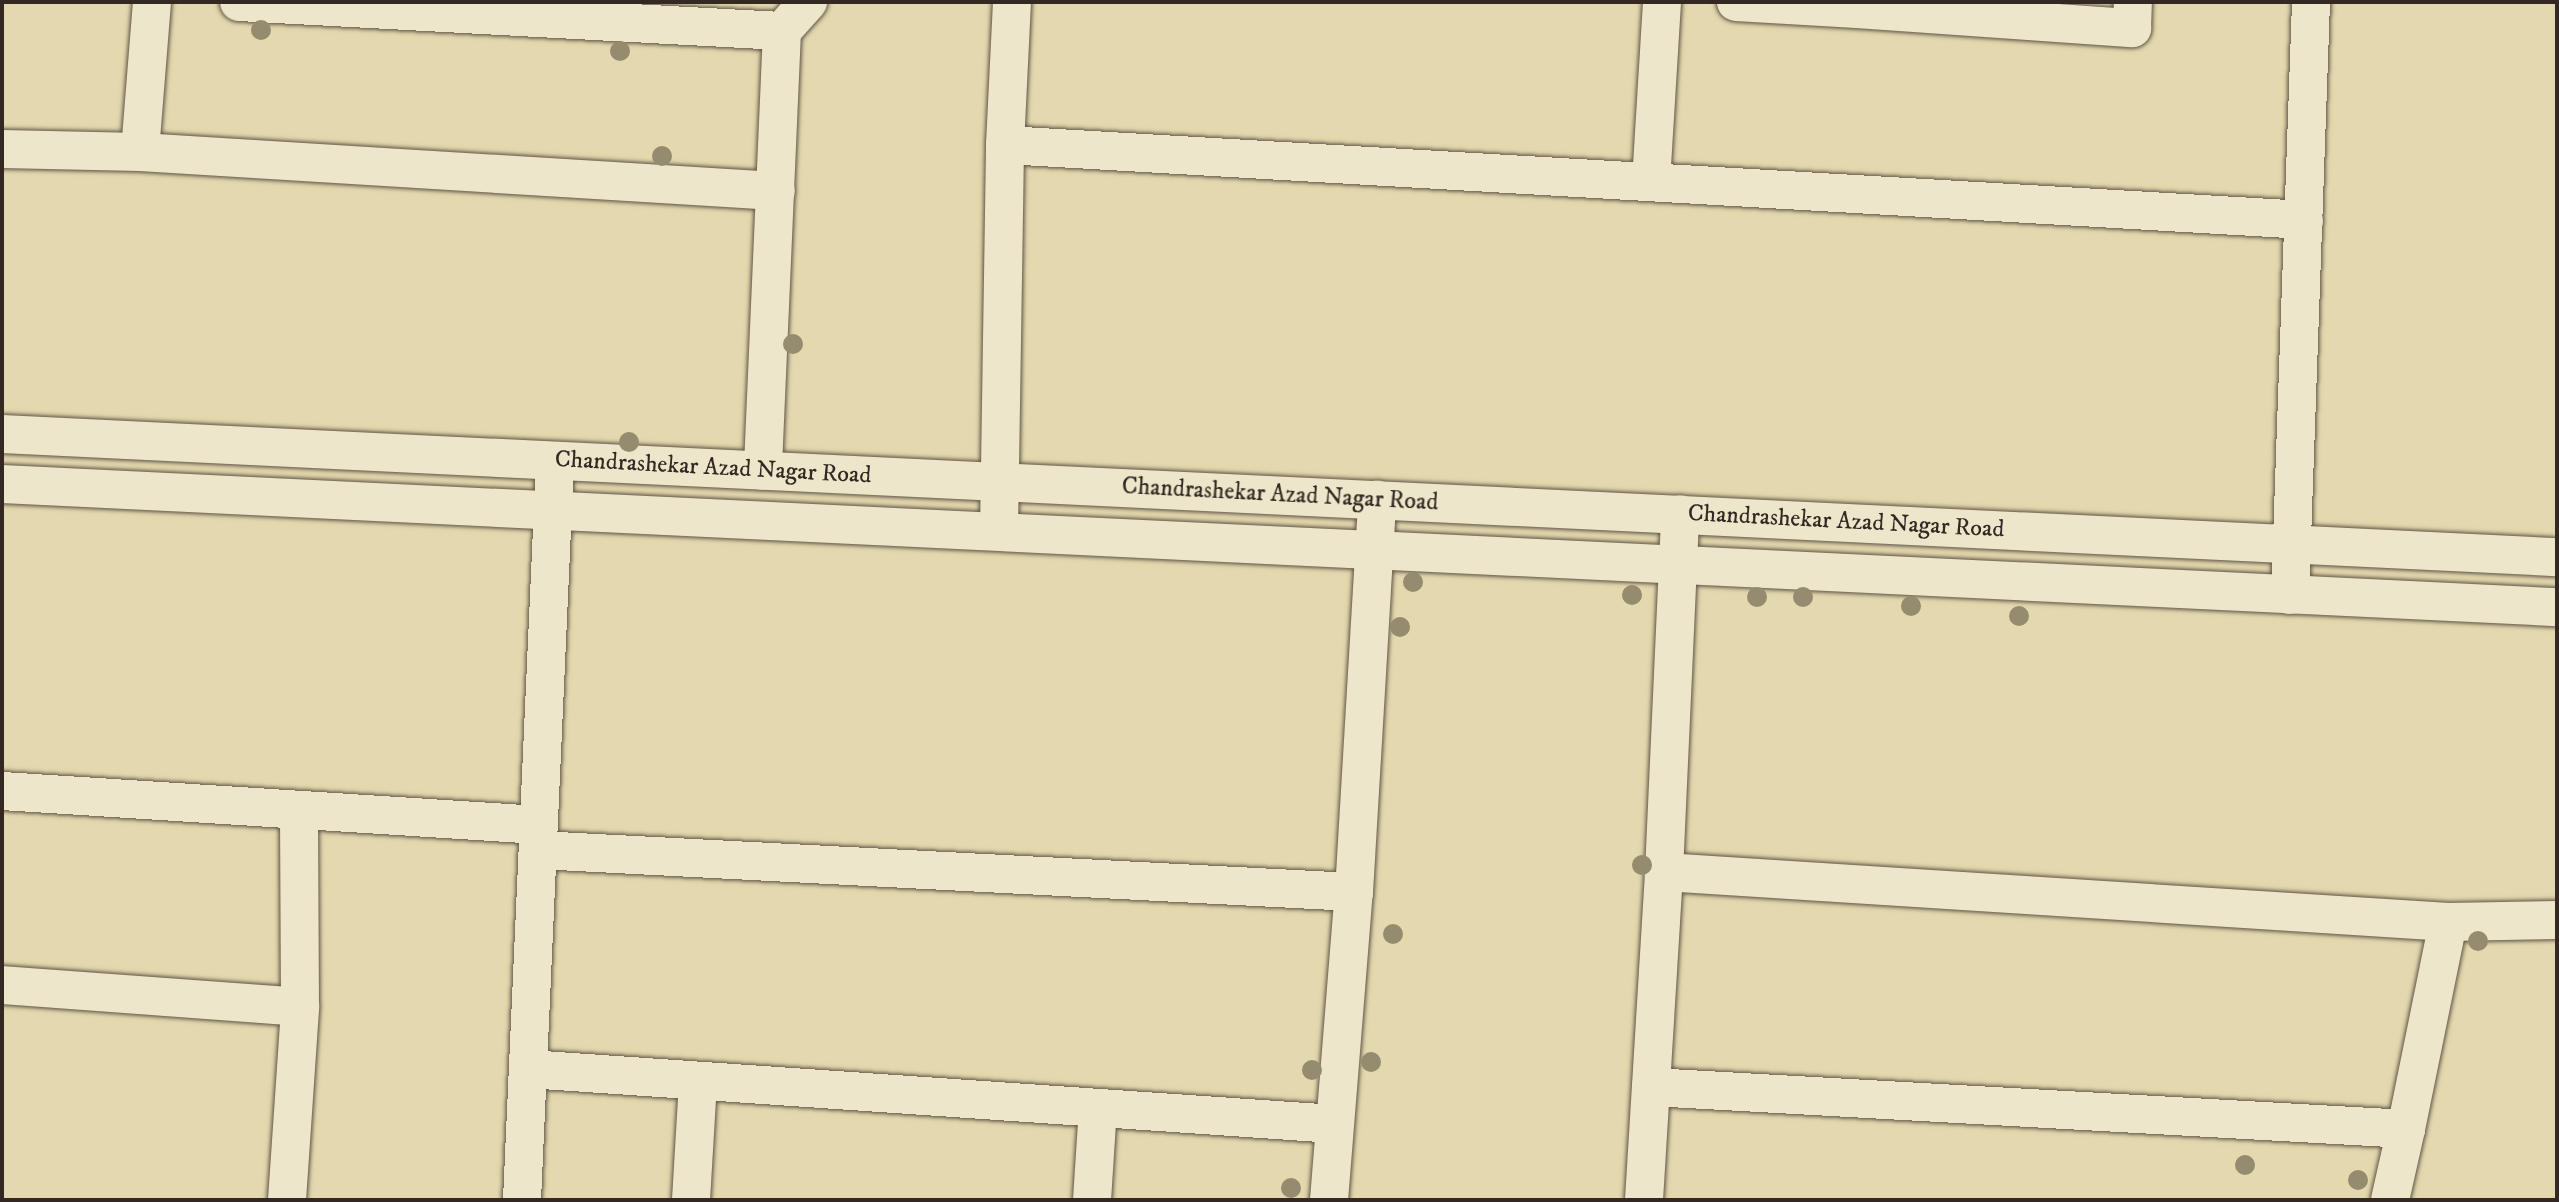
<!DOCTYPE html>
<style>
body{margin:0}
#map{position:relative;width:2559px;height:1202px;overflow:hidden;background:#e3d8ae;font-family:"IM FELL DW Pica",serif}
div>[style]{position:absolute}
.roads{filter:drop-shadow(0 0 2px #605445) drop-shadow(0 0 2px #605445)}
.minor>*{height:38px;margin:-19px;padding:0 19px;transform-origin:19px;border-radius:19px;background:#ede6ca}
.tertiary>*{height:38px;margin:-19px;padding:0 19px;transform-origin:19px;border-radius:19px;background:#ede6ca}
.trees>*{width:20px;height:20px;margin:-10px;border-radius:50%;background:#958c6f}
span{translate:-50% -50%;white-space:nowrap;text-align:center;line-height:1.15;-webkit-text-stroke:7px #ede6ca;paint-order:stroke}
.street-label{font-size:24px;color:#342822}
.frame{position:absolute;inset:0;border:4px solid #342822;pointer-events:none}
</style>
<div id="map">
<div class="roads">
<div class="minor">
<i style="left:152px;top:2px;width:150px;rotate:94.6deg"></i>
<i style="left:140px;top:152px;width:637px;rotate:3.51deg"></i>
<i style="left:239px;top:2px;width:544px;rotate:3.06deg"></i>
<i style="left:782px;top:31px;width:440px;rotate:92.5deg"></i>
<i style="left:1736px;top:2px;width:121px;rotate:3.3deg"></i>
<i style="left:1857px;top:9px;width:7px;rotate:-82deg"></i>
<i style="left:1857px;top:9px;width:276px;rotate:4deg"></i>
<i style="left:2132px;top:28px;width:26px;rotate:-88deg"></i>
<i style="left:782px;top:31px;width:39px;rotate:-48deg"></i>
<i style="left:1005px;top:145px;width:1301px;rotate:3.3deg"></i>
<i style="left:2px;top:149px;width:138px;rotate:1.2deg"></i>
<i style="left:1651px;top:182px;width:180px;rotate:-86.5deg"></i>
<i style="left:999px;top:531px;width:386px;rotate:-89.1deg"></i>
<i style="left:1005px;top:145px;width:143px;rotate:-87.2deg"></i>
<i style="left:2290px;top:595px;width:593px;rotate:-87.97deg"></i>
<i style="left:2px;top:791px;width:538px;rotate:3.62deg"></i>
<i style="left:538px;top:850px;width:817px;rotate:2.95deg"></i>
<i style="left:1664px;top:872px;width:786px;rotate:3.65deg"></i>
<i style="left:2448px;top:922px;width:109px;rotate:-1.1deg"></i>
<i style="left:2px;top:985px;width:299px;rotate:4.2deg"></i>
<i style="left:528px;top:1069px;width:808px;rotate:3.9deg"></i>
<i style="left:1651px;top:1087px;width:756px;rotate:3.18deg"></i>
<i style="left:2406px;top:1129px;width:211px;rotate:-78.5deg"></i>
<i style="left:287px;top:1200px;width:193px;rotate:-86.1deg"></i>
<i style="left:300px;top:1007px;width:197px;rotate:-90.3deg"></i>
<i style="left:522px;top:1200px;width:740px;rotate:-87.44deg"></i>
<i style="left:691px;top:1200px;width:119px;rotate:-86.6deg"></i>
<i style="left:1092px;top:1200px;width:92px;rotate:-86.3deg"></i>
<i style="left:1329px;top:1200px;width:309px;rotate:-85.4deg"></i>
<i style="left:1354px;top:892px;width:393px;rotate:-86.6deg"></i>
<i style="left:1644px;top:1200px;width:329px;rotate:-86.5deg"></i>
<i style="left:1664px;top:872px;width:358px;rotate:-87.4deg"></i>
<i style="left:2390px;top:1200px;width:73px;rotate:-77.3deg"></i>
</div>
<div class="tertiary">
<i style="left:2px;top:434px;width:2558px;rotate:2.76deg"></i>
<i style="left:2px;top:484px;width:2558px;rotate:2.76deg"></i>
</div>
</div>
<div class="trees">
<i style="left:261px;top:30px"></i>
<i style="left:620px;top:51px"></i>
<i style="left:662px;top:156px"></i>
<i style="left:793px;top:344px"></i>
<i style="left:629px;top:442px"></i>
<i style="left:1413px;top:582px"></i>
<i style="left:1632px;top:595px"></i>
<i style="left:1757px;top:597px"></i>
<i style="left:1803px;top:597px"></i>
<i style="left:1911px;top:606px"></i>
<i style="left:2019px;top:616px"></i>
<i style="left:1400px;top:627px"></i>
<i style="left:1642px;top:865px"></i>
<i style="left:1393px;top:934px"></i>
<i style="left:2478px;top:941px"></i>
<i style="left:1371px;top:1062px"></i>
<i style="left:1312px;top:1070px"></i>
<i style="left:2245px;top:1165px"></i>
<i style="left:2358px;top:1180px"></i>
<i style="left:1291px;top:1188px"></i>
</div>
<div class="street-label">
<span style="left:713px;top:468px;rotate:3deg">Chandrashekar Azad Nagar Road</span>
<span style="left:1280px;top:495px;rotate:3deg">Chandrashekar Azad Nagar Road</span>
<span style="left:1846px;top:522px;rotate:3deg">Chandrashekar Azad Nagar Road</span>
</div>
<div class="frame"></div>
</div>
